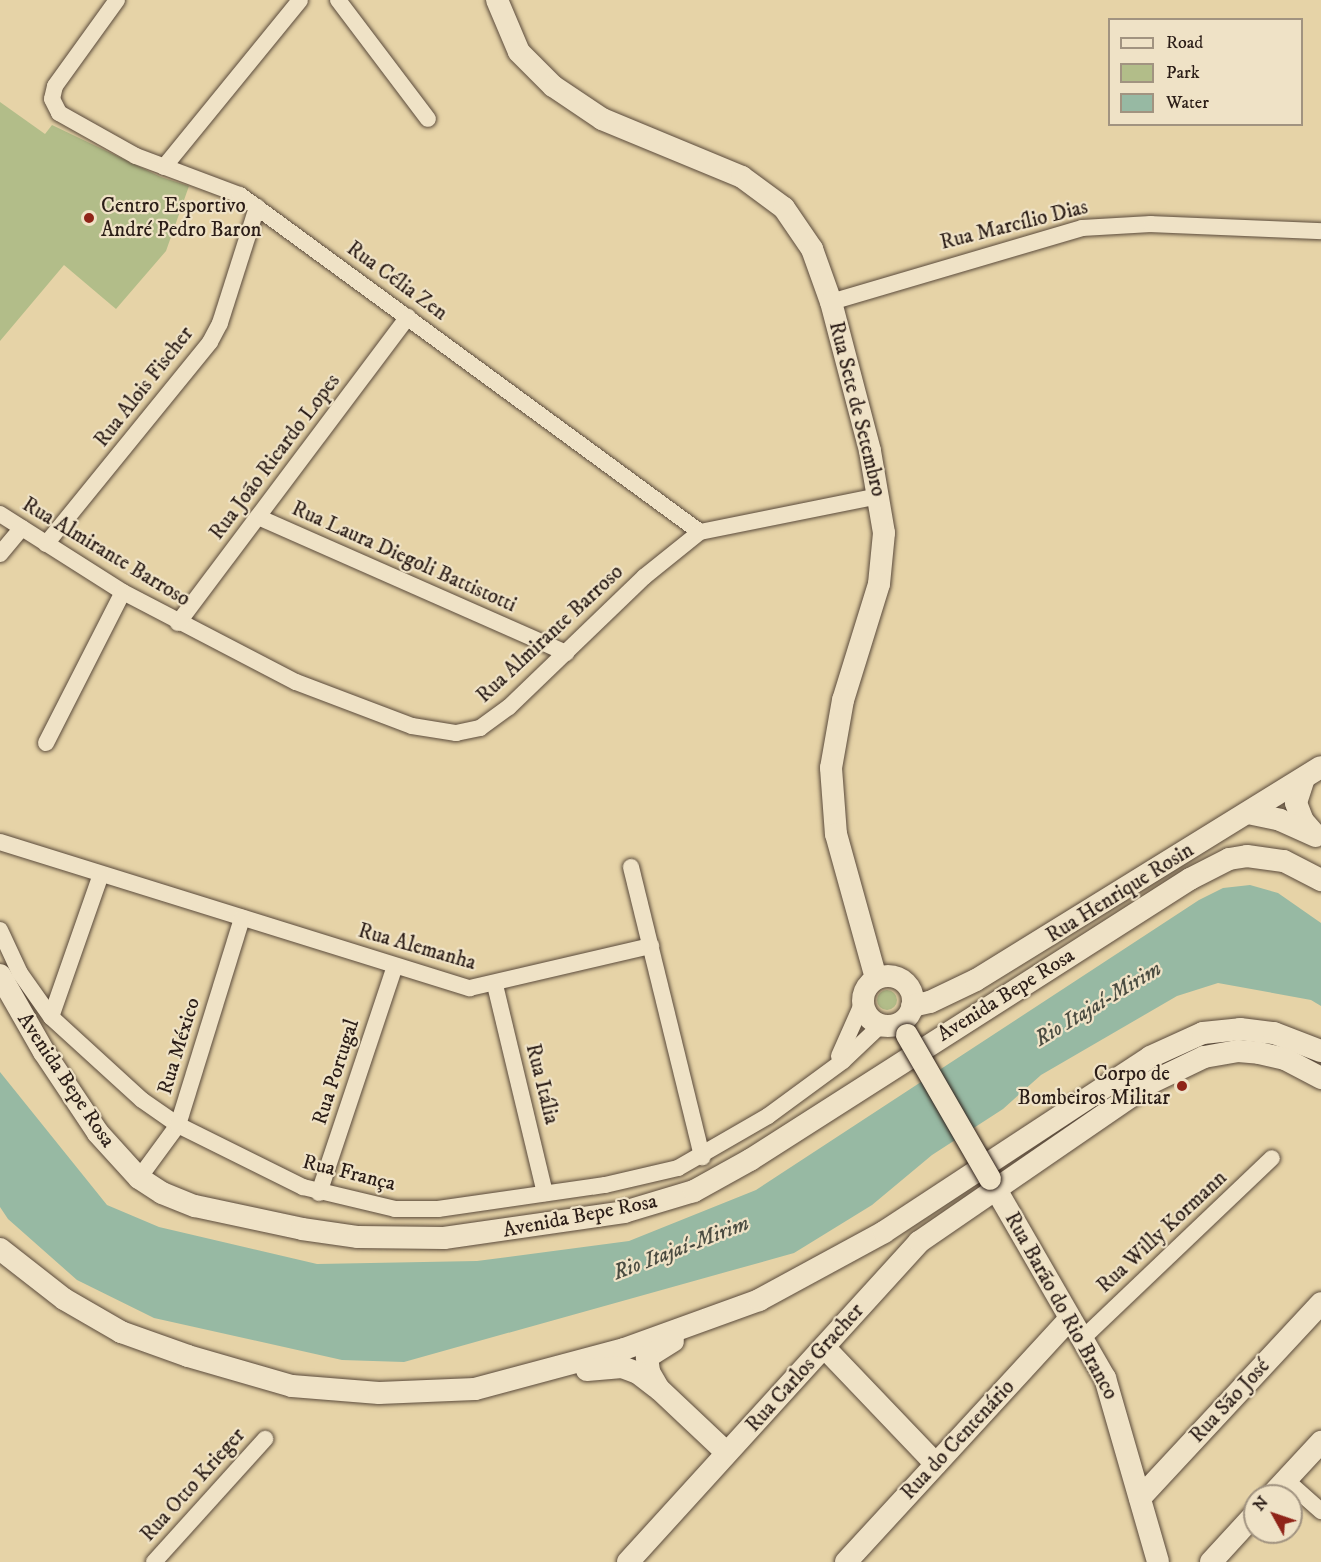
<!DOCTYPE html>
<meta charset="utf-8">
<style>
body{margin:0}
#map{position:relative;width:1321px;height:1562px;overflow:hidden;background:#e6d3a7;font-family:"IM FELL DW Pica",serif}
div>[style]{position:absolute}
.green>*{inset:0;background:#b2bd89}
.round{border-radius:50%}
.water>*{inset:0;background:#97b9a3}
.roads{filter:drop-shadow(0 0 2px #5a4a3b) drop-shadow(0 0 2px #5a4a3b)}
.street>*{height:16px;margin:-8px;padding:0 8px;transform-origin:8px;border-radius:8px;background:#efe2c6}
.secondary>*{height:22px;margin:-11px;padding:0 11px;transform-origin:11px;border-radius:11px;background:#efe2c6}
.secondary>.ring{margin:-11px;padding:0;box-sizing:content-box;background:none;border:22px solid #efe2c6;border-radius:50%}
.bridges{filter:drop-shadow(0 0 2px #2b1d17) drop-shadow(0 0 2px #2b1d17)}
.secondary-bridge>*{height:22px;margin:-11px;padding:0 11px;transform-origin:11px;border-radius:11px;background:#efe2c6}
.dots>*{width:16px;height:16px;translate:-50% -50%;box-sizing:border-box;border:3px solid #efe2c6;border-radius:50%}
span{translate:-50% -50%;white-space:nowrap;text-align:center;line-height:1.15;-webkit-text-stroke:4.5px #efe2c6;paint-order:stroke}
.poi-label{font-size:21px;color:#2b1d17}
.left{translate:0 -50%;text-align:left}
.right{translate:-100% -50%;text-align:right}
.street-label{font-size:21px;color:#2b1d17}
.water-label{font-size:22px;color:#4b4c41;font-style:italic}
.legend{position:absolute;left:1108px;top:18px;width:195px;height:108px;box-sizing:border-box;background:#efe2c6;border:2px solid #a19380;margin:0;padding:8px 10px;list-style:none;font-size:18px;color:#2b1d17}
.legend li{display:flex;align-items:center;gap:12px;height:30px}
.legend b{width:30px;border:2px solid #a19380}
.north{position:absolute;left:1243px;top:1484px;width:60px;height:60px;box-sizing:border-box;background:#efe2c6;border:2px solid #a19380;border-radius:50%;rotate:310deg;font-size:16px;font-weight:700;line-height:24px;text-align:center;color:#2b1d17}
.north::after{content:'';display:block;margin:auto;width:21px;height:27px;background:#8f2418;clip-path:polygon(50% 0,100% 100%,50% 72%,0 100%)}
</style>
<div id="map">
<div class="green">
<i style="clip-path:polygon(0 102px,45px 134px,52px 125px,161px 177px,189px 186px,166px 251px,116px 309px,64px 265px,0 341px)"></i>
<i class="round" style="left:877px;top:990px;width:20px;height:20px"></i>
</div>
<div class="water">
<i style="clip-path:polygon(1250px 885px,1278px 893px,1321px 923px,1321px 1006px,1311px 1000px,1218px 983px,1177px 996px,1041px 1075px,1003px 1109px,932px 1155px,872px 1205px,794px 1253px,404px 1362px,342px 1360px,154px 1318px,77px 1280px,8px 1219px,0 1207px,0 1072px,107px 1205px,159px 1227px,317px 1264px,477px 1261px,629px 1241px,756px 1190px,1199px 900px,1223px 888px)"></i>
</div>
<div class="roads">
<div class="street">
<i style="left:117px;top:0;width:106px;rotate:125.8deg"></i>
<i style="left:55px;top:86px;width:13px;rotate:103deg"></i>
<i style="left:52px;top:99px;width:16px;rotate:63deg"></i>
<i style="left:59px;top:113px;width:88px;rotate:29.2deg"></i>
<i style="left:136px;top:156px;width:111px;rotate:20.6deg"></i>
<i style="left:240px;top:195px;width:570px;rotate:36.23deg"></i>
<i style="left:338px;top:0;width:149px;rotate:52.9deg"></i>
<i style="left:164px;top:167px;width:215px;rotate:-50.8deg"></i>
<i style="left:831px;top:302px;width:262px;rotate:-16.4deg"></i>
<i style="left:1082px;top:228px;width:69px;rotate:-3.3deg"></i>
<i style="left:1151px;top:224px;width:170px;rotate:2.4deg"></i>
<i style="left:0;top:514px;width:146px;rotate:32.4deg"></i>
<i style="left:123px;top:592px;width:195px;rotate:27.5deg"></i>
<i style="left:296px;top:682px;width:124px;rotate:20.8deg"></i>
<i style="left:412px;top:726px;width:45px;rotate:9deg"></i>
<i style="left:456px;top:733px;width:25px;rotate:-12deg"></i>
<i style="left:480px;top:728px;width:36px;rotate:-36deg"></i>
<i style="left:509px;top:707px;width:187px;rotate:-43.9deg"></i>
<i style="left:644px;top:577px;width:72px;rotate:-38.8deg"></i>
<i style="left:700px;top:532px;width:183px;rotate:-11.4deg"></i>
<i style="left:258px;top:517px;width:337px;rotate:23.8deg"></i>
<i style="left:46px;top:544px;width:260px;rotate:-50.9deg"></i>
<i style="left:210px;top:342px;width:21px;rotate:-62deg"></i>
<i style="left:220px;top:323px;width:122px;rotate:-72.3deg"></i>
<i style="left:0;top:554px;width:34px;rotate:-50deg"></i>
<i style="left:178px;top:623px;width:383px;rotate:-53.1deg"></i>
<i style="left:46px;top:743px;width:169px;rotate:-63deg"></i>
<i style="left:0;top:842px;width:492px;rotate:17.3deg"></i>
<i style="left:470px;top:988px;width:186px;rotate:-13.1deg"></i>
<i style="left:631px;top:867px;width:299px;rotate:76.2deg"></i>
<i style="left:0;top:930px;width:47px;rotate:65.1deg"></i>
<i style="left:20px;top:973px;width:54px;rotate:54.8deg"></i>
<i style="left:51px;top:1017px;width:123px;rotate:42.4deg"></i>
<i style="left:142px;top:1100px;width:44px;rotate:34.8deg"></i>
<i style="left:178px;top:1125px;width:140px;rotate:26.4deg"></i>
<i style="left:303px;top:1187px;width:95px;rotate:13.4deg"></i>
<i style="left:395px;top:1209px;width:43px"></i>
<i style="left:438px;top:1209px;width:169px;rotate:-8.2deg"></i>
<i style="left:605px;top:1185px;width:75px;rotate:-13.1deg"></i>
<i style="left:678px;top:1168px;width:104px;rotate:-30deg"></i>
<i style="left:768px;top:1116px;width:93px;rotate:-36.3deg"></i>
<i style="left:843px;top:1061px;width:52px;rotate:-43.5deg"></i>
<i style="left:495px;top:985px;width:214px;rotate:76.5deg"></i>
<i style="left:51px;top:1017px;width:151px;rotate:-70.7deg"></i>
<i style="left:839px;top:1056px;width:57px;rotate:-66.1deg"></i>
<i style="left:139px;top:1178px;width:66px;rotate:-53.7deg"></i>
<i style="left:178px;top:1125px;width:217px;rotate:-72.8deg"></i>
<i style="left:319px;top:1193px;width:239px;rotate:-71.5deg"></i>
<i style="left:1082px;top:1339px;width:262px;rotate:-43.6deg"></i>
<i style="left:1286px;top:1480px;width:47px;rotate:41.5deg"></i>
<i style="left:154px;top:1562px;width:166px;rotate:-47.9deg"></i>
</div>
<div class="secondary">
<i style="left:497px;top:0;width:56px;rotate:67.1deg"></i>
<i style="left:519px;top:52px;width:48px;rotate:45deg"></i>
<i style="left:553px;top:86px;width:59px;rotate:34deg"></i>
<i style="left:602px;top:119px;width:152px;rotate:22.5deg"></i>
<i style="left:742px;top:177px;width:52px;rotate:36.4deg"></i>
<i style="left:784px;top:208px;width:50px;rotate:55.7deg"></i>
<i style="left:812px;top:249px;width:56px;rotate:70.3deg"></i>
<i style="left:831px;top:302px;width:154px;rotate:75.3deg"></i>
<i style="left:870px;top:451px;width:83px;rotate:80.3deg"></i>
<i style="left:884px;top:533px;width:51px;rotate:95.6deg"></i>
<i style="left:879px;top:584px;width:121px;rotate:107.2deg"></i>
<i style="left:843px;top:700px;width:69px;rotate:100deg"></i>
<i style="left:831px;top:768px;width:66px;rotate:85.7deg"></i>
<i style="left:836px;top:834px;width:149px;rotate:74.5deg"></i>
<i style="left:1304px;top:778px;width:26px;rotate:108deg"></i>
<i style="left:1296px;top:803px;width:19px;rotate:69deg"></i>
<i style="left:1303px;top:821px;width:18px;rotate:49deg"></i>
<i style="left:1248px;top:813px;width:33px;rotate:12deg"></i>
<i style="left:1280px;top:820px;width:39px;rotate:24deg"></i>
<i style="left:0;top:975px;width:89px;rotate:60.3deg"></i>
<i style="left:44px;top:1052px;width:97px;rotate:56.3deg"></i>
<i style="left:98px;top:1133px;width:61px;rotate:47.7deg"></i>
<i style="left:139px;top:1178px;width:27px;rotate:33deg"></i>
<i style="left:162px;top:1193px;width:35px;rotate:22deg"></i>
<i style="left:195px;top:1206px;width:109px;rotate:12.1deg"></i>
<i style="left:302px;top:1229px;width:57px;rotate:8.1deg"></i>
<i style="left:358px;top:1237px;width:86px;rotate:0.7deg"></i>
<i style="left:444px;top:1238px;width:182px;rotate:-8.2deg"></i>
<i style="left:624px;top:1212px;width:73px;rotate:-16.7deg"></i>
<i style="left:694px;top:1191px;width:64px;rotate:-29deg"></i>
<i style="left:750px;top:1160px;width:522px;rotate:-32.56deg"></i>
<i style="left:1190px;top:879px;width:44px;rotate:-27.1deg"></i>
<i style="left:1229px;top:859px;width:18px;rotate:-9deg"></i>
<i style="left:1247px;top:856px;width:37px;rotate:8deg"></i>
<i style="left:1284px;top:861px;width:42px;rotate:27.2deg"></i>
<i class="ring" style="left:863px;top:976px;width:28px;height:28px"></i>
<i style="left:912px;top:1006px;width:18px;rotate:-13deg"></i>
<i style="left:930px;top:1002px;width:51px;rotate:-25.6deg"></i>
<i style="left:976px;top:980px;width:405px;rotate:-31.7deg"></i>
<i style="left:990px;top:1179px;width:230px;rotate:60deg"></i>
<i style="left:1105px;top:1378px;width:191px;rotate:73.9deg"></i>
<i style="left:0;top:1249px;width:81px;rotate:38deg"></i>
<i style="left:64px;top:1299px;width:66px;rotate:30.1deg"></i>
<i style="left:121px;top:1332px;width:71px;rotate:19.7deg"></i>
<i style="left:188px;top:1356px;width:108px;rotate:16.1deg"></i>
<i style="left:292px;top:1386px;width:87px;rotate:4.6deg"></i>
<i style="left:379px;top:1393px;width:96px;rotate:-2.4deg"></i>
<i style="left:475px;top:1389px;width:154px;rotate:-15deg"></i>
<i style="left:624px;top:1349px;width:144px;rotate:-19.9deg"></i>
<i style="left:759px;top:1300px;width:142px;rotate:-28.5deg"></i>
<i style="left:884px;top:1232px;width:318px;rotate:-33.3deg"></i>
<i style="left:1150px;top:1057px;width:58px;rotate:-24.4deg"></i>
<i style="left:1203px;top:1033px;width:37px;rotate:-6deg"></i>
<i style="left:1240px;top:1029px;width:34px;rotate:7deg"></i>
<i style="left:1274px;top:1033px;width:50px;rotate:21deg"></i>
<i style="left:673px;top:1341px;width:31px;rotate:148deg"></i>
<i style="left:647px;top:1357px;width:15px;rotate:82deg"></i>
<i style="left:649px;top:1372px;width:20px;rotate:60deg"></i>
<i style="left:659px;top:1389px;width:93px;rotate:43.3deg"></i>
<i style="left:824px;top:1347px;width:162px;rotate:46.3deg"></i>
<i style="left:587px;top:1370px;width:35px;rotate:-5deg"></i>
<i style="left:622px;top:1367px;width:17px;rotate:21deg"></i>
<i style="left:638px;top:1373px;width:23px;rotate:38deg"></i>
<i style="left:1271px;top:1496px;width:74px;rotate:-47.2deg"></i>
<i style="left:1140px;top:1498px;width:266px;rotate:-47.1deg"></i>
<i style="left:628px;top:1562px;width:433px;rotate:-47.7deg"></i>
<i style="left:919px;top:1242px;width:280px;rotate:-34.5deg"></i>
<i style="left:1150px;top:1083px;width:60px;rotate:-25.7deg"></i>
<i style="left:1204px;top:1057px;width:35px;rotate:-10deg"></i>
<i style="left:1238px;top:1051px;width:21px;rotate:5deg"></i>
<i style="left:1259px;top:1053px;width:27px;rotate:13deg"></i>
<i style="left:1285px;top:1059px;width:41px;rotate:27.8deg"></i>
<i style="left:846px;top:1562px;width:331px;rotate:-47.4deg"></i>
<i style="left:1211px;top:1562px;width:65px;rotate:-47.5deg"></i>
</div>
</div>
<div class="bridges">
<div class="secondary-bridge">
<i style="left:907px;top:1035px;width:166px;rotate:60deg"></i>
</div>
</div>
<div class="dots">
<i style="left:89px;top:218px;background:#8f2418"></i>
<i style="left:1182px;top:1086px;background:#8f2418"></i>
</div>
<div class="poi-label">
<span class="left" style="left:101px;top:218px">Centro Esportivo<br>André Pedro Baron</span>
<span class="right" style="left:1170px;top:1086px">Corpo de<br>Bombeiros Militar</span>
</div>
<div class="street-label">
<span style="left:1014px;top:225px;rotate:-14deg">Rua Marcílio Dias</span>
<span style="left:397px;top:281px;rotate:36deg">Rua Célia Zen</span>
<span style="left:144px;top:387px;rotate:-52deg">Rua Alois Fischer</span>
<span style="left:857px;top:409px;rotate:76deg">Rua Sete de Setembro</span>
<span style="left:275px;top:457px;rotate:-53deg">Rua João Ricardo Lopes</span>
<span style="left:106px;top:552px;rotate:31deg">Rua Almirante Barroso</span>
<span style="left:404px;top:557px;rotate:24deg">Rua Laura Diegoli Battistotti</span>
<span style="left:550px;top:634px;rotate:-43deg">Rua Almirante Barroso</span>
<span style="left:1120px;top:893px;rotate:-32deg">Rua Henrique Rosin</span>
<span style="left:417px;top:947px;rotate:16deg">Rua Alemanha</span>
<span style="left:1006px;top:995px;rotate:-32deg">Avenida Bepe Rosa</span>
<span style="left:179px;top:1046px;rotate:-73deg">Rua México</span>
<span style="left:336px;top:1072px;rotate:-72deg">Rua Portugal</span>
<span style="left:66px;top:1080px;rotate:56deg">Avenida Bepe Rosa</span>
<span style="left:542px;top:1084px;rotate:76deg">Rua Itália</span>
<span style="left:349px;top:1173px;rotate:14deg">Rua França</span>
<span style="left:580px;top:1216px;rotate:-11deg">Avenida Bepe Rosa</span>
<span style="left:1162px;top:1232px;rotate:-43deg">Rua Willy Kormann</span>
<span style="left:1061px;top:1306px;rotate:61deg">Rua Barão do Rio Branco</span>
<span style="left:805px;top:1368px;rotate:-48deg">Rua Carlos Gracher</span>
<span style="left:1230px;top:1401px;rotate:-47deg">Rua São José</span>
<span style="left:958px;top:1440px;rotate:-47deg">Rua do Centenário</span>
<span style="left:193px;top:1485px;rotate:-48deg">Rua Otto Krieger</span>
</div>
<div class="water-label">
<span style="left:1098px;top:1004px;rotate:-31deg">Rio Itajaí-Mirim</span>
<span style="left:681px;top:1248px;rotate:-21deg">Rio Itajaí-Mirim</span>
</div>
<ul class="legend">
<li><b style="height:8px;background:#efe2c6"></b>Road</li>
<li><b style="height:16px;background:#b2bd89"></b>Park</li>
<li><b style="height:16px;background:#97b9a3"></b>Water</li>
</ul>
<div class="north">N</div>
</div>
